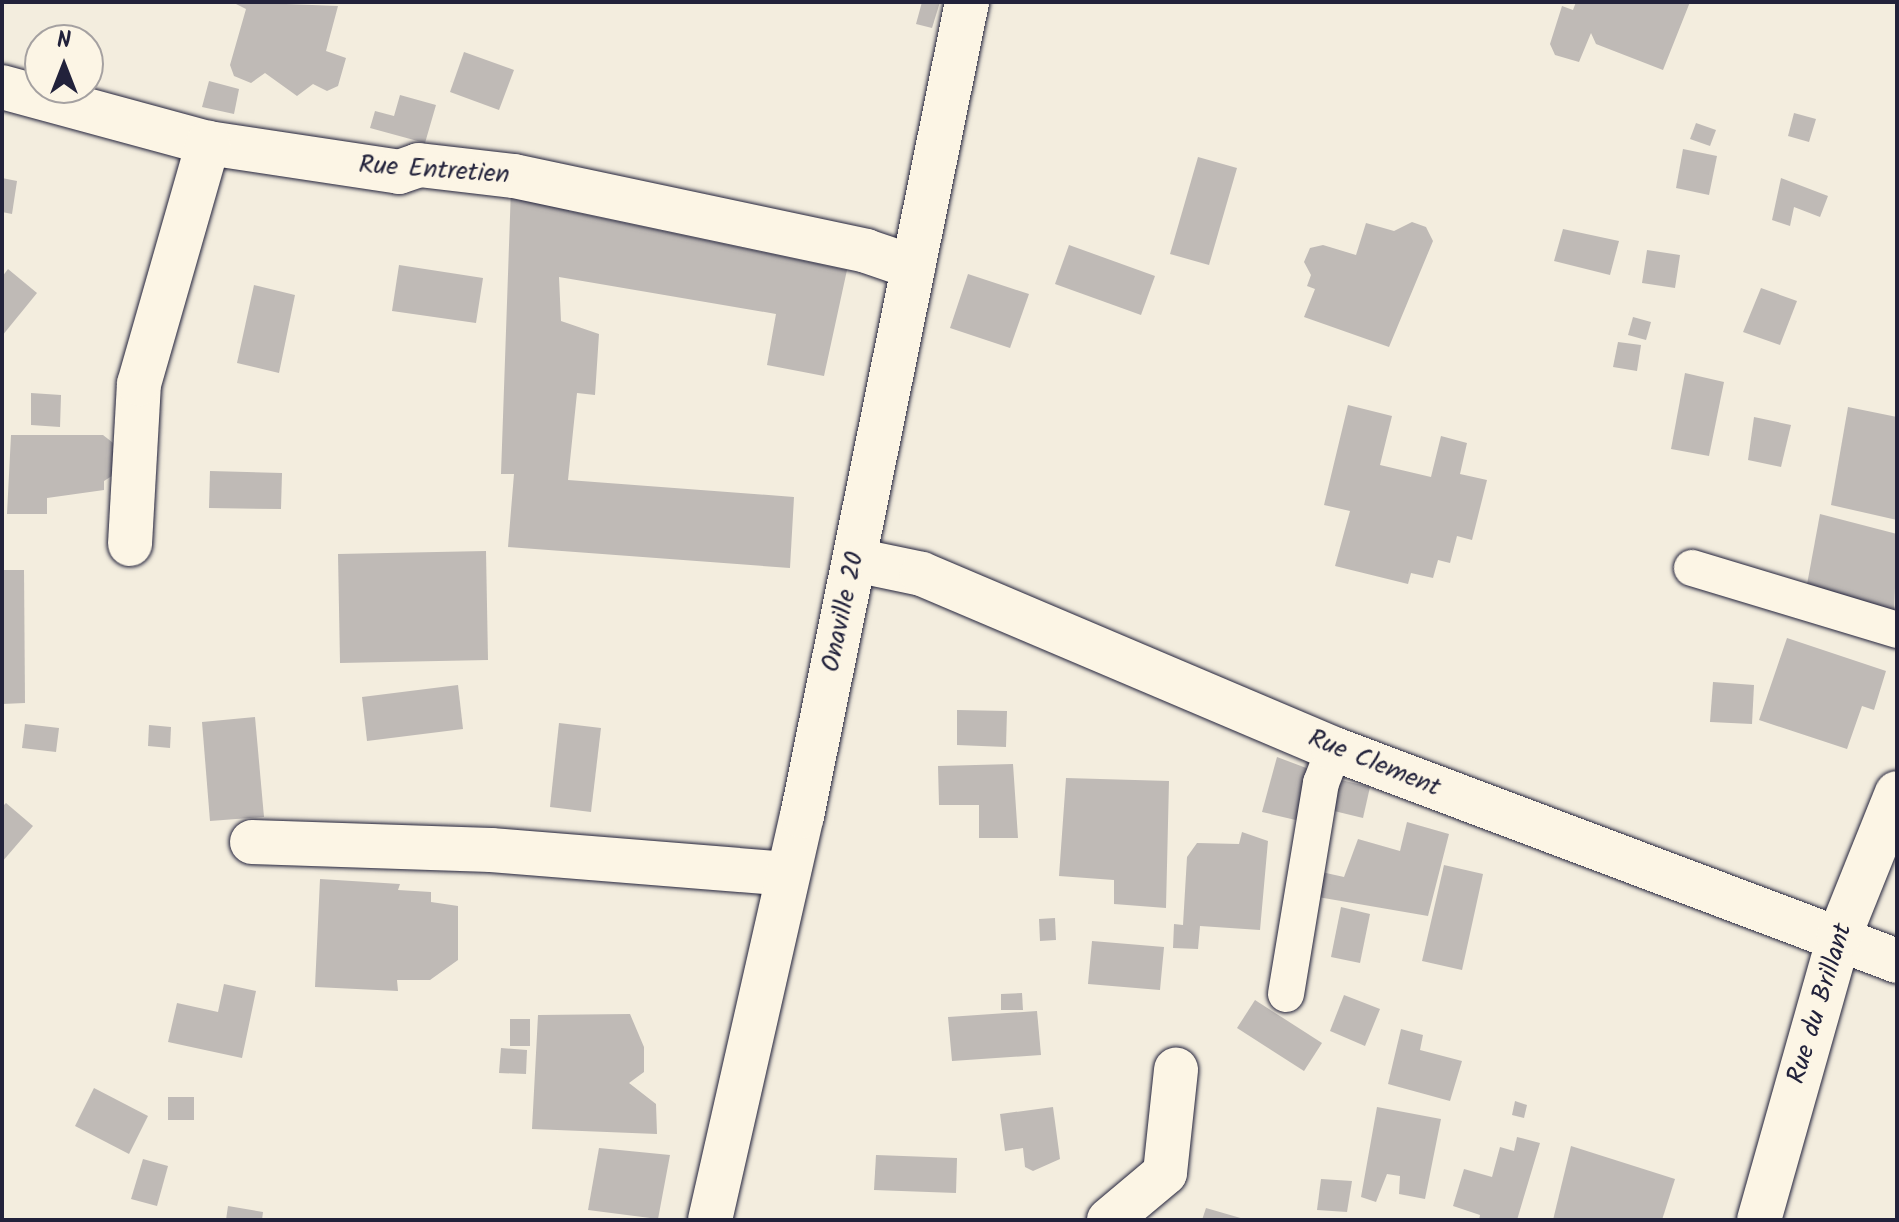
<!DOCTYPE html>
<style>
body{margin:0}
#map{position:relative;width:1899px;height:1222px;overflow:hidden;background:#f3edde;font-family:Kalam,sans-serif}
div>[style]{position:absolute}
.building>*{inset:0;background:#bfbab6}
.roads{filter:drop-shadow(0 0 2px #22223b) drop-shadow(0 0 2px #22223b)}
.lane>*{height:36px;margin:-18px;padding:0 18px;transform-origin:18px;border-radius:18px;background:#fcf5e5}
.street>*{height:44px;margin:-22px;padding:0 22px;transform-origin:22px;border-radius:22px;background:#fcf5e5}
span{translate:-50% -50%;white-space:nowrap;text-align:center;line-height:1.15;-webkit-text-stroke:6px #fcf5e5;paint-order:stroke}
.street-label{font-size:26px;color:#22223b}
.frame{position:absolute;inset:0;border:4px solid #22223b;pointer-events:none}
.north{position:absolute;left:24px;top:24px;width:80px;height:80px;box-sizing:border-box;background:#fcf5e5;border:2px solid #a5a1a1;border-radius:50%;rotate:0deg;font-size:22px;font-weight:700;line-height:32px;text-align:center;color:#22223b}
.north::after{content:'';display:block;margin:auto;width:28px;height:36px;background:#22223b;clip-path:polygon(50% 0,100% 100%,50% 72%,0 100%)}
</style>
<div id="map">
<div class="building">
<i style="clip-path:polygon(232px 2px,338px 6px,326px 51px,346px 58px,338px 86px,327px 91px,313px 84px,297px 96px,265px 73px,251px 83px,234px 76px,230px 65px,246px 9px)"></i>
<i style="clip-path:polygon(922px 2px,940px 2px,932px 28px,916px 24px)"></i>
<i style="clip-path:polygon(1576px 2px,1690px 2px,1663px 70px,1596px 44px,1591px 33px,1579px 62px,1555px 55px,1550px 44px,1562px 6px,1573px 10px)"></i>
<i style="clip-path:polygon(464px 52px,514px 70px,499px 110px,450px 92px)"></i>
<i style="clip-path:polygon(209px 81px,239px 89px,234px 114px,202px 107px)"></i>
<i style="clip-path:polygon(400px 95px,436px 105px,425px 143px,370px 128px,375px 111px,394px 116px)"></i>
<i style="clip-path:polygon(1794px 113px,1816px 119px,1809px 142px,1788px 136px)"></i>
<i style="clip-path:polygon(1696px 123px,1716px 130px,1710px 146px,1690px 139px)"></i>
<i style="clip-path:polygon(1683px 149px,1717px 156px,1709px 195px,1676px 188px)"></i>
<i style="clip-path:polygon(1198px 157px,1237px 168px,1209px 265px,1170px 254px)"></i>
<i style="clip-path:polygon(2px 178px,17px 181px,12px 214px,2px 212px)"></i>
<i style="clip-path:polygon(1781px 178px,1828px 196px,1820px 217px,1794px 207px,1790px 226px,1772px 220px)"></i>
<i style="clip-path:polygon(511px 188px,571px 201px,569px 211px,847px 270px,824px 376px,767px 365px,776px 314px,559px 277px,561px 321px,599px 334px,595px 395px,577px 393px,568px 480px,794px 497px,790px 568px,508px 547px,514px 474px,501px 474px)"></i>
<i style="clip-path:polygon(1412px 222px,1426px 227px,1433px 241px,1389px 347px,1304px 317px,1315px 289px,1307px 286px,1311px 275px,1304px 262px,1310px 248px,1323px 245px,1356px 255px,1366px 223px,1394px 231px)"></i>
<i style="clip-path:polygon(1563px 229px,1619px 241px,1610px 275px,1554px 261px)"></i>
<i style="clip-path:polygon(1069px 245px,1155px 276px,1141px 315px,1055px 284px)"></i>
<i style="clip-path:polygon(1647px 250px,1680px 255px,1675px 288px,1642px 283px)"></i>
<i style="clip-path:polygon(399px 265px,483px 278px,476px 323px,392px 311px)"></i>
<i style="clip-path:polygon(8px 269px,37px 293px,2px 336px,2px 277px)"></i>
<i style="clip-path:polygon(968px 274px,1029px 294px,1010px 348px,950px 328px)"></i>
<i style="clip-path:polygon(254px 285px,295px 295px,279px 373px,237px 363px)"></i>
<i style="clip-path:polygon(1761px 288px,1797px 301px,1780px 345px,1743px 332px)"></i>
<i style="clip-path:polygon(1633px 317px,1651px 322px,1646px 340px,1628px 335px)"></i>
<i style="clip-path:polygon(1618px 342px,1641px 345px,1637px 371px,1613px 367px)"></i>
<i style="clip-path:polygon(1685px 373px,1724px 382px,1709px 456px,1671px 449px)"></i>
<i style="clip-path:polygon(31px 393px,61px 395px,60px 427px,31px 425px)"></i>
<i style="clip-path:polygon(1348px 405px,1392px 416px,1380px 465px,1431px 477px,1441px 436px,1467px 443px,1460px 474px,1487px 480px,1472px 540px,1457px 536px,1450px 563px,1438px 560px,1433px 578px,1411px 573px,1408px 584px,1335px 566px,1350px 511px,1324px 505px)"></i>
<i style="clip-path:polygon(1848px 407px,1897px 417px,1897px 520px,1831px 505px)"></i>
<i style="clip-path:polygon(1754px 417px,1791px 425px,1781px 467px,1748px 460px)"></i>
<i style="clip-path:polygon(11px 435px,103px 435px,117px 446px,115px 474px,104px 481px,104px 490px,47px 498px,47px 514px,7px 514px)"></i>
<i style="clip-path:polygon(210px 471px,282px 473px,281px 509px,209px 508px)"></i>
<i style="clip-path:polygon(1820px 514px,1897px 534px,1894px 614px,1806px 590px)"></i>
<i style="clip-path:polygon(486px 551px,488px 660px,340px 663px,338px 554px)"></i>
<i style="clip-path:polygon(2px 570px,24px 570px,25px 703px,2px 704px)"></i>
<i style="clip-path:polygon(1787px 638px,1886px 671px,1874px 710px,1862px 706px,1847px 749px,1759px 720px)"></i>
<i style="clip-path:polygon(1713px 682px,1754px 685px,1752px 724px,1710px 722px)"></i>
<i style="clip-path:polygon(458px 685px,463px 729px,367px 741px,362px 697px)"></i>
<i style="clip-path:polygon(957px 710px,1007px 711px,1006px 747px,957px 745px)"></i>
<i style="clip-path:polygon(255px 717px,264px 817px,210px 821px,202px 722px)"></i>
<i style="clip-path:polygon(559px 723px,601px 728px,591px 812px,550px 807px)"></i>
<i style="clip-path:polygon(25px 724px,59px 728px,56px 752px,22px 748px)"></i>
<i style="clip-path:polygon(149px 725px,171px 727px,170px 748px,148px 746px)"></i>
<i style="clip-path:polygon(1277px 757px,1309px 769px,1300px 821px,1262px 812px)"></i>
<i style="clip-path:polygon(1013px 764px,1018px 838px,979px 838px,979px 805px,939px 805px,938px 766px)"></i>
<i style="clip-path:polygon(1066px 778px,1169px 781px,1166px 908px,1114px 904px,1114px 880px,1059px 876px)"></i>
<i style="clip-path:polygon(1337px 779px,1370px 787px,1363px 818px,1330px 810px)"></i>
<i style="clip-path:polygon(6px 803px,33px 826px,2px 862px,2px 807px)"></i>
<i style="clip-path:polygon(1407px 822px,1449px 834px,1428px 916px,1312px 896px,1317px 871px,1344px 877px,1358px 839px,1400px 851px)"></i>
<i style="clip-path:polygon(1242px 832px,1268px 841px,1260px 930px,1200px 926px,1198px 949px,1173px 948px,1174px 924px,1183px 925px,1187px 857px,1197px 843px,1239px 844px)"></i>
<i style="clip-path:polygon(1444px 865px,1483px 874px,1462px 970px,1422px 961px)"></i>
<i style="clip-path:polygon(320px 879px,400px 884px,398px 890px,431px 892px,431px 902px,458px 906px,458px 960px,430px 980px,397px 980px,398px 991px,315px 987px)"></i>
<i style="clip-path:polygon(1341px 907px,1370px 914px,1360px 963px,1331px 957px)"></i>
<i style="clip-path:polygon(1055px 918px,1056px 940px,1040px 941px,1039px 919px)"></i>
<i style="clip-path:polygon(1092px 941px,1164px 947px,1160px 990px,1088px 984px)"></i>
<i style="clip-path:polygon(224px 984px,256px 991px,242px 1058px,168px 1042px,177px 1003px,218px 1012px)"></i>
<i style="clip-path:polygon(1022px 993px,1023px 1010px,1001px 1010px,1001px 994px)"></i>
<i style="clip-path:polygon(1344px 995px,1380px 1009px,1365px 1046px,1330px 1031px)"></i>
<i style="clip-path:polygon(1255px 1000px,1322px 1043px,1304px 1071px,1237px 1028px)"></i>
<i style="clip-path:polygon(1037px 1011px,1041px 1055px,952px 1061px,948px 1017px)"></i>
<i style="clip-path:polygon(630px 1014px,644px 1047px,644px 1072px,629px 1083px,656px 1104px,657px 1134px,532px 1129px,538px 1015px)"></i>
<i style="clip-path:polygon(510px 1019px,530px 1019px,530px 1046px,510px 1046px)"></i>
<i style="clip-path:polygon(1401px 1029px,1423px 1035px,1420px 1050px,1462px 1061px,1450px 1101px,1388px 1084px)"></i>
<i style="clip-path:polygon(501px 1048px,527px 1050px,526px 1074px,499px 1073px)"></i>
<i style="clip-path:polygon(94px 1088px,148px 1116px,129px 1154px,75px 1126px)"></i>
<i style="clip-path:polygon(168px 1097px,194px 1097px,194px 1120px,168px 1120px)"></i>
<i style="clip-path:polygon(1515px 1101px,1527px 1105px,1524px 1118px,1512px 1115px)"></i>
<i style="clip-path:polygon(1053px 1107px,1060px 1159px,1033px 1171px,1025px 1167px,1023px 1148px,1005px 1151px,1000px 1114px)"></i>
<i style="clip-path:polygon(1377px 1107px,1441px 1119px,1425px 1199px,1399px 1194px,1400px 1176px,1387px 1174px,1376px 1202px,1361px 1197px)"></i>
<i style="clip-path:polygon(1517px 1137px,1540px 1143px,1517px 1220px,1479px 1220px,1480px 1215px,1453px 1206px,1464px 1169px,1492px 1177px,1500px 1147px,1514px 1151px)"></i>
<i style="clip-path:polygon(1571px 1146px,1675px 1179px,1662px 1220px,1553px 1220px)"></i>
<i style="clip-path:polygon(599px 1148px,670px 1155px,658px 1219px,588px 1210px)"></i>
<i style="clip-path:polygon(876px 1155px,957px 1158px,956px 1193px,874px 1190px)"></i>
<i style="clip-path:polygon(143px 1159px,168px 1166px,157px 1206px,131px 1199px)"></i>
<i style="clip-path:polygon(1321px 1179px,1352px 1181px,1347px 1212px,1317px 1210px)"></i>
<i style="clip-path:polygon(228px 1206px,263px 1212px,262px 1220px,226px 1220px)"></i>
<i style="clip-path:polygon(1206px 1208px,1244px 1219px,1244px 1220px,1202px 1220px)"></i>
</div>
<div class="roads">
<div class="lane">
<i style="left:1692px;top:568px;width:214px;rotate:16.8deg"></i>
<i style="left:1286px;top:994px;width:214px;rotate:-80.6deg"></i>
<i style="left:1321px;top:783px;width:36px;rotate:-69deg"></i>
</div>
<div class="street">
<i style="left:2px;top:87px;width:213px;rotate:15.2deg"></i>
<i style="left:208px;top:143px;width:193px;rotate:8.6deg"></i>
<i style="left:399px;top:172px;width:21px;rotate:-19deg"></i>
<i style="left:419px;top:165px;width:96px;rotate:6.6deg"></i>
<i style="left:514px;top:176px;width:360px;rotate:12deg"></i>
<i style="left:866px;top:251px;width:50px;rotate:18.8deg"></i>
<i style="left:130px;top:544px;width:160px;rotate:-86.8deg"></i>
<i style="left:139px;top:384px;width:251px;rotate:-74deg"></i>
<i style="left:855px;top:560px;width:68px;rotate:11.8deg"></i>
<i style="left:922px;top:574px;width:448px;rotate:23deg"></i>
<i style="left:1334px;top:749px;width:602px;rotate:20.63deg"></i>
<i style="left:252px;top:842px;width:239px;rotate:1.9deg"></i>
<i style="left:491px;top:850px;width:297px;rotate:4.6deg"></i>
<i style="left:710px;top:1220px;width:414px;rotate:-77.2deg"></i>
<i style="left:802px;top:816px;width:831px;rotate:-78.54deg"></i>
<i style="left:1109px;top:1220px;width:73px;rotate:-40deg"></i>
<i style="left:1165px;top:1173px;width:104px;rotate:-83.9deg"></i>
<i style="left:1759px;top:1220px;width:294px;rotate:-74.2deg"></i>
<i style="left:1839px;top:937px;width:155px;rotate:-68.1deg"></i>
</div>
</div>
<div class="street-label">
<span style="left:434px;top:171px;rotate:4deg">Rue Entretien</span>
<span style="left:844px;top:612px;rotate:-78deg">Onaville 20</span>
<span style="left:1374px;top:764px;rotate:22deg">Rue Clement</span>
<span style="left:1821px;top:1004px;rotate:-73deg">Rue du Brillant</span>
</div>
<div class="frame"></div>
<div class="north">N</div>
</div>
